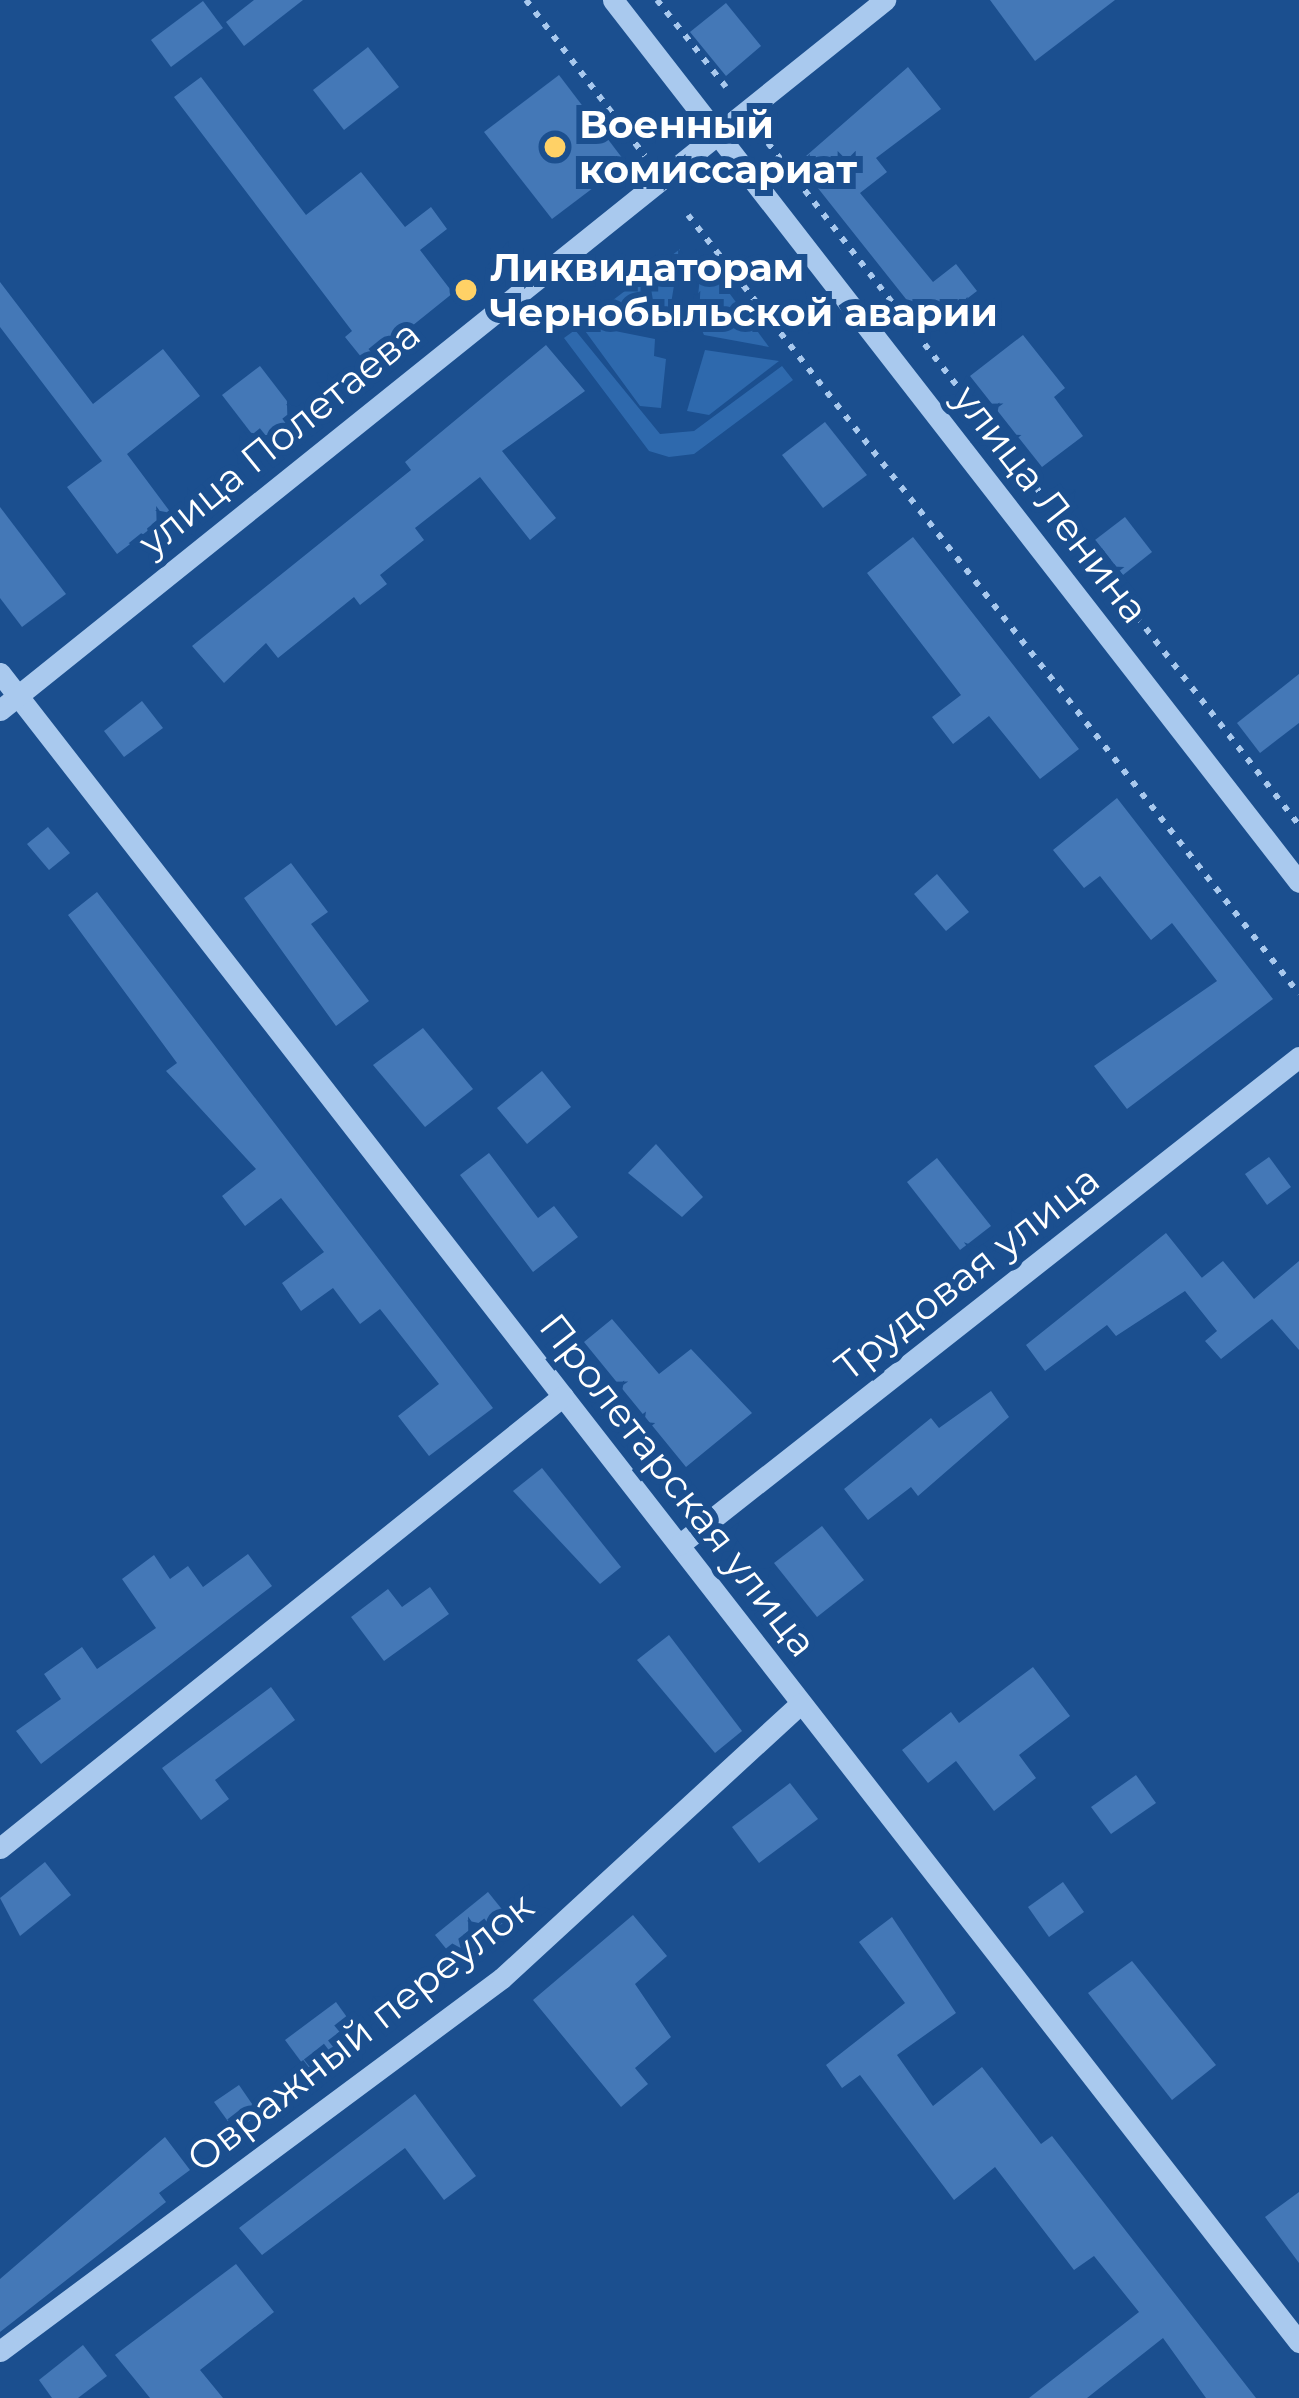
<!DOCTYPE html>
<meta charset="utf-8">
<style>
body{margin:0}
#map{position:relative;width:1299px;height:2398px;overflow:hidden;background:#1b4f8f;font-family:Montserrat,sans-serif}
div>[style]{position:absolute}
.green>*{inset:0;background:#2e69ad}
.building>*{inset:0;background:#4478b7}
.path>*{height:6px;margin-top:-3px;transform-origin:0;background:repeating-linear-gradient(90deg,#a9c9ee 0 6px,transparent 0 15px)}
.minor>*{height:21px;margin:-10.5px;padding:0 10.5px;transform-origin:10.5px;border-radius:10.5px;background:#a9c9ee}
.dots>*{width:33px;height:33px;translate:-50% -50%;box-sizing:border-box;border:6px solid #1b4f8f;border-radius:50%}
span{translate:-50% -50%;white-space:nowrap;text-align:center;line-height:1.15;-webkit-text-stroke:12px #1b4f8f;paint-order:stroke}
.poi-label{font-size:39px;color:#fff;font-weight:700}
.left{translate:0 -50%;text-align:left}
.street-label{font-size:39px;color:#fff}
</style>
<div id="map">
<div class="green">
<i style="clip-path:polygon(680px 249px,669px 316px,658px 314px,656px 328px,596px 313px)"></i>
<i style="clip-path:polygon(702px 256px,769px 347px,704px 335px,696px 317px)"></i>
<i style="clip-path:polygon(580px 324px,655px 339px,654px 356px,666px 359px,661px 408px,640px 406px)"></i>
<i style="clip-path:polygon(575px 330px,660px 434px,694px 431px,782px 366px,793px 380px,694px 454px,669px 457px,649px 451px,564px 338px)"></i>
<i style="clip-path:polygon(705px 350px,779px 361px,709px 415px,687px 411px)"></i>
</div>
<div class="building">
<i style="clip-path:polygon(254px 0,303px 0,244px 46px,226px 22px)"></i>
<i style="clip-path:polygon(990px 0,1115px 0,1035px 61px)"></i>
<i style="clip-path:polygon(203px 1px,223px 28px,171px 67px,151px 40px)"></i>
<i style="clip-path:polygon(726px 3px,761px 46px,726px 76px,690px 32px)"></i>
<i style="clip-path:polygon(368px 47px,399px 87px,344px 130px,313px 90px)"></i>
<i style="clip-path:polygon(908px 67px,941px 109px,876px 158px,887px 172px,860px 193px,933px 282px,956px 264px,977px 291px,929px 328px,798px 163px)"></i>
<i style="clip-path:polygon(559px 75px,626px 163px,552px 219px,484px 132px)"></i>
<i style="clip-path:polygon(201px 77px,306px 215px,361px 172px,405px 227px,431px 207px,447px 229px,420px 250px,453px 293px,366px 363px,345px 337px,352px 331px,174px 97px)"></i>
<i style="clip-path:polygon(0 282px,93px 404px,163px 349px,200px 396px,127px 454px,171px 513px,117px 554px,67px 487px,102px 461px,0 327px)"></i>
<i style="clip-path:polygon(1023px 335px,1065px 388px,1054px 397px,1083px 436px,1042px 467px,970px 376px)"></i>
<i style="clip-path:polygon(546px 345px,585px 391px,502px 451px,556px 518px,530px 540px,480px 477px,415px 528px,424px 540px,380px 575px,387px 584px,360px 605px,354px 597px,278px 658px,266px 643px,224px 683px,192px 646px,411px 470px,405px 462px)"></i>
<i style="clip-path:polygon(260px 366px,300px 418px,262px 447px,222px 395px)"></i>
<i style="clip-path:polygon(825px 422px,867px 475px,823px 508px,782px 455px)"></i>
<i style="clip-path:polygon(0 507px,66px 594px,22px 627px,0 598px)"></i>
<i style="clip-path:polygon(1125px 517px,1152px 552px,1123px 575px,1095px 540px)"></i>
<i style="clip-path:polygon(913px 537px,1079px 749px,1040px 779px,989px 716px,953px 744px,932px 717px,961px 695px,867px 573px)"></i>
<i style="clip-path:polygon(1299px 674px,1299px 723px,1260px 753px,1237px 723px)"></i>
<i style="clip-path:polygon(142px 701px,163px 728px,124px 757px,104px 731px)"></i>
<i style="clip-path:polygon(1117px 798px,1273px 999px,1127px 1109px,1094px 1066px,1217px 981px,1172px 923px,1151px 940px,1100px 876px,1084px 888px,1053px 850px)"></i>
<i style="clip-path:polygon(48px 827px,70px 853px,49px 870px,27px 844px)"></i>
<i style="clip-path:polygon(291px 863px,328px 912px,311px 924px,369px 1001px,336px 1026px,244px 898px)"></i>
<i style="clip-path:polygon(937px 874px,969px 912px,946px 931px,914px 894px)"></i>
<i style="clip-path:polygon(97px 892px,493px 1408px,429px 1456px,398px 1416px,439px 1384px,380px 1309px,360px 1324px,333px 1288px,301px 1311px,282px 1283px,324px 1252px,281px 1198px,245px 1226px,222px 1196px,256px 1169px,166px 1071px,177px 1063px,68px 915px)"></i>
<i style="clip-path:polygon(423px 1028px,473px 1089px,425px 1127px,373px 1065px)"></i>
<i style="clip-path:polygon(542px 1071px,571px 1107px,527px 1144px,497px 1108px)"></i>
<i style="clip-path:polygon(656px 1144px,703px 1197px,682px 1217px,628px 1173px)"></i>
<i style="clip-path:polygon(489px 1153px,538px 1218px,554px 1206px,578px 1237px,533px 1272px,460px 1175px)"></i>
<i style="clip-path:polygon(1269px 1157px,1291px 1187px,1267px 1205px,1245px 1174px)"></i>
<i style="clip-path:polygon(937px 1158px,991px 1226px,960px 1250px,907px 1182px)"></i>
<i style="clip-path:polygon(1166px 1233px,1202px 1278px,1194px 1284px,1223px 1261px,1254px 1299px,1299px 1261px,1299px 1350px,1272px 1319px,1221px 1359px,1205px 1341px,1217px 1331px,1185px 1291px,1116px 1336px,1107px 1325px,1045px 1371px,1026px 1345px)"></i>
<i style="clip-path:polygon(612px 1319px,659px 1374px,691px 1349px,752px 1413px,686px 1467px,584px 1342px)"></i>
<i style="clip-path:polygon(991px 1391px,1009px 1417px,918px 1496px,911px 1487px,868px 1520px,844px 1489px,931px 1418px,939px 1428px)"></i>
<i style="clip-path:polygon(542px 1468px,621px 1567px,600px 1584px,513px 1491px)"></i>
<i style="clip-path:polygon(822px 1526px,864px 1580px,817px 1617px,774px 1563px)"></i>
<i style="clip-path:polygon(248px 1554px,272px 1586px,41px 1764px,16px 1731px,61px 1699px,44px 1674px,82px 1647px,97px 1669px,156px 1628px,122px 1579px,154px 1555px,170px 1579px,188px 1566px,203px 1587px)"></i>
<i style="clip-path:polygon(430px 1587px,449px 1614px,384px 1661px,351px 1617px,388px 1589px,402px 1607px)"></i>
<i style="clip-path:polygon(669px 1635px,742px 1731px,715px 1753px,637px 1660px)"></i>
<i style="clip-path:polygon(1033px 1667px,1070px 1716px,1019px 1755px,1036px 1778px,994px 1811px,956px 1761px,928px 1783px,902px 1750px,951px 1712px,959px 1723px)"></i>
<i style="clip-path:polygon(271px 1687px,295px 1720px,215px 1780px,229px 1799px,201px 1820px,162px 1768px)"></i>
<i style="clip-path:polygon(1136px 1775px,1156px 1803px,1111px 1834px,1091px 1807px)"></i>
<i style="clip-path:polygon(790px 1783px,818px 1819px,759px 1863px,732px 1827px)"></i>
<i style="clip-path:polygon(45px 1862px,71px 1895px,20px 1936px,0 1898px)"></i>
<i style="clip-path:polygon(1063px 1882px,1084px 1912px,1049px 1937px,1028px 1907px)"></i>
<i style="clip-path:polygon(488px 1892px,509px 1918px,456px 1961px,435px 1935px)"></i>
<i style="clip-path:polygon(633px 1915px,667px 1956px,635px 1984px,671px 2037px,635px 2068px,648px 2084px,621px 2107px,533px 2000px)"></i>
<i style="clip-path:polygon(892px 1917px,956px 2013px,897px 2055px,933px 2106px,982px 2067px,1041px 2144px,1052px 2136px,1256px 2398px,1206px 2398px,1163px 2338px,1087px 2398px,1029px 2398px,1139px 2312px,1094px 2256px,1074px 2270px,995px 2167px,954px 2200px,860px 2075px,842px 2088px,826px 2065px,905px 2003px,859px 1942px)"></i>
<i style="clip-path:polygon(1132px 1961px,1216px 2065px,1172px 2100px,1088px 1993px)"></i>
<i style="clip-path:polygon(336px 2002px,362px 2038px,311px 2075px,285px 2040px)"></i>
<i style="clip-path:polygon(239px 2085px,259px 2114px,235px 2131px,214px 2102px)"></i>
<i style="clip-path:polygon(415px 2094px,476px 2176px,444px 2200px,405px 2148px,262px 2255px,239px 2228px)"></i>
<i style="clip-path:polygon(165px 2137px,190px 2170px,159px 2193px,166px 2202px,0 2332px,0 2279px)"></i>
<i style="clip-path:polygon(1299px 2192px,1299px 2263px,1265px 2217px)"></i>
<i style="clip-path:polygon(236px 2264px,274px 2312px,200px 2370px,223px 2398px,150px 2398px,115px 2355px)"></i>
<i style="clip-path:polygon(83px 2345px,107px 2376px,78px 2398px,52px 2398px,39px 2380px)"></i>
</div>
<div class="path">
<i style="left:526px;top:0;width:196px;rotate:52.7deg"></i>
<i style="left:657px;top:0;width:111px;rotate:51.6deg"></i>
<i style="left:768px;top:143px;width:864px;rotate:52.1deg"></i>
<i style="left:688px;top:215px;width:990px;rotate:51.89deg"></i>
</div>
<div class="minor">
<i style="left:613px;top:0;width:1117px;rotate:52.13deg"></i>
<i style="left:0;top:673px;width:2115px;rotate:52.11deg"></i>
<i style="left:0;top:710px;width:1135px;rotate:-38.74deg"></i>
<i style="left:679px;top:1545px;width:789px;rotate:-38.21deg"></i>
<i style="left:0;top:1848px;width:722px;rotate:-38.76deg"></i>
<i style="left:0;top:2351px;width:625px;rotate:-36.61deg"></i>
<i style="left:502px;top:1978px;width:406px;rotate:-42.6deg"></i>
</div>
<div class="dots">
<i style="left:555px;top:147px;background:#ffd166"></i>
<i style="left:466px;top:290px;background:#ffd166"></i>
</div>
<div class="poi-label">
<span class="left" style="left:579px;top:147px">Военный<br>комиссариат</span>
<span class="left" style="left:490px;top:290px">Ликвидаторам<br>Чернобыльской аварии</span>
</div>
<div class="street-label">
<span style="left:279px;top:438px;rotate:-39deg">улица Полетаева</span>
<span style="left:1051px;top:504px;rotate:52deg">улица Ленина</span>
<span style="left:967px;top:1273px;rotate:-38deg">Трудовая улица</span>
<span style="left:678px;top:1485px;rotate:52deg">Пролетарская улица</span>
<span style="left:360px;top:2032px;rotate:-38deg">Овражный переулок</span>
</div>
</div>
